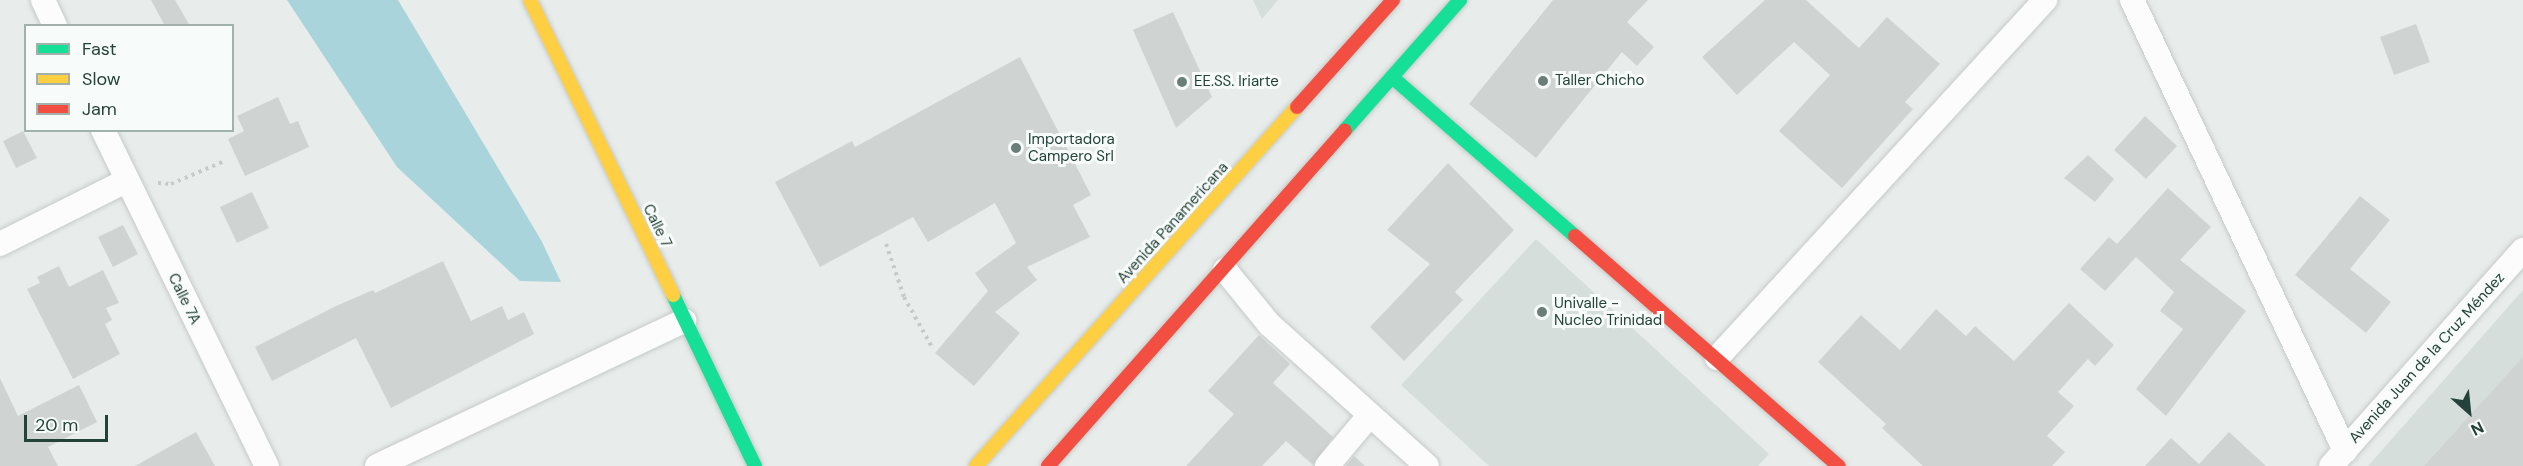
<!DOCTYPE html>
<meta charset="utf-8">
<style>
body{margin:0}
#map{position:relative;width:2523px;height:466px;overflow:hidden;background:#e8edeb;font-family:"DM Sans",sans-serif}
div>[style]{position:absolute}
.built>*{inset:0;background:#d6dedb}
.water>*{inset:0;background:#a9d4db}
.building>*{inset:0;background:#cfd4d2}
.path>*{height:4px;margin-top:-2px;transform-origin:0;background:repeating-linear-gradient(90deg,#c3ccca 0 3px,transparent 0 7.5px)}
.roads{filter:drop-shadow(0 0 2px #c5cac8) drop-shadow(0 0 2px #c5cac8)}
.street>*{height:24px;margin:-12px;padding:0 12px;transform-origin:12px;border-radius:12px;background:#fcfcfc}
.fast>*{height:14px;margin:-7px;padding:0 7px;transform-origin:7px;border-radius:7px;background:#16e098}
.slow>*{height:14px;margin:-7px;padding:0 7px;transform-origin:7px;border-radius:7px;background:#ffcf43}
.jam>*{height:14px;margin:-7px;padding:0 7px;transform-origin:7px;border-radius:7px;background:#f24e42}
.dots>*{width:16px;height:16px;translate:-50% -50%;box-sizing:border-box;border:3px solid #f7fbf9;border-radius:50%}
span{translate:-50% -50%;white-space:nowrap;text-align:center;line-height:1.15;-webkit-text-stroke:6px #f7fbf9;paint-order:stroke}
.poi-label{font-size:15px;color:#24423a}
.left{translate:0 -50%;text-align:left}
.street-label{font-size:15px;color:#24423a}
.legend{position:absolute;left:24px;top:24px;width:210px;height:108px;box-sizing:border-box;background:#f7fbf9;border:2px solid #a3b1ad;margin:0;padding:8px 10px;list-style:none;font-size:18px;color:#24423a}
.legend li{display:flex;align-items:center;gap:12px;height:30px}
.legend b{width:30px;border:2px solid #a3b1ad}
.north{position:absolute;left:2439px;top:382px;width:60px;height:60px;-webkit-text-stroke:4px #f7fbf9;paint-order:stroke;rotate:153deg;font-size:16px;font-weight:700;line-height:24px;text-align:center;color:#24423a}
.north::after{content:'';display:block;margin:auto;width:21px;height:27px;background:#24423a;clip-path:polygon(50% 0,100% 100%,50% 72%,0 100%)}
.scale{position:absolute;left:24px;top:415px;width:84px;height:27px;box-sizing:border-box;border:3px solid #24423a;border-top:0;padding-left:8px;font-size:18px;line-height:21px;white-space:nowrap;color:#24423a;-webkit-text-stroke:4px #f7fbf9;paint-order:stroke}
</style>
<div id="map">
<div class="built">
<i style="clip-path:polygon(1253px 0,1278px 0,1262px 19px)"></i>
<i style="clip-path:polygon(1536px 239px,1769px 454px,1758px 466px,1489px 466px,1401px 385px)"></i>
<i style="clip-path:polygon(2523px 290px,2523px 466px,2368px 466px)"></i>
</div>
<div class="water">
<i style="clip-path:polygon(287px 0,398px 0,541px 240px,561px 282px,520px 281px,397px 167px)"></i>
</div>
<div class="building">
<i style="clip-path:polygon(151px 0,175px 0,190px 26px,165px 26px)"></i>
<i style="clip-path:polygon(1553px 0,1648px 0,1627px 22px,1654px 47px,1637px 66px,1622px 52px,1536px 158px,1469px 104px)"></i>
<i style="clip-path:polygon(1765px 0,1806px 0,1859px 48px,1887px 17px,1940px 64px,1905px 102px,1913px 109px,1842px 188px,1779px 131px,1830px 75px,1794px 42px,1737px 95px,1702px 57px)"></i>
<i style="clip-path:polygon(1173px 12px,1212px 97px,1176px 128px,1133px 30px)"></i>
<i style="clip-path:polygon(2416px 24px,2430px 62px,2394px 75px,2380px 37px)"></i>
<i style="clip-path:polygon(1020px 57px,1091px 195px,1073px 205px,1090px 237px,1027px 267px,1037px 280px,995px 312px,1020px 333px,974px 386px,935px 353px,988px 291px,975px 273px,1016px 243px,995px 203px,928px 242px,913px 217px,820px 267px,775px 182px,852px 141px,855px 147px)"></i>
<i style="clip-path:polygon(278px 97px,290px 124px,298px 121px,309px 147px,245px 176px,228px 139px,244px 131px,237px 116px)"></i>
<i style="clip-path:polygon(2145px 116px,2177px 146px,2146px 179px,2114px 150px)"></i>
<i style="clip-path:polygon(23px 131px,37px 158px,16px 168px,3px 141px)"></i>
<i style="clip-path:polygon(2088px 155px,2114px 179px,2095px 202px,2064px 178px)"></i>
<i style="clip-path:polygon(1448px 163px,1514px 230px,1455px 292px,1463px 300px,1404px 361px,1370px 327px,1430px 264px,1387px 230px)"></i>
<i style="clip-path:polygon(2168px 188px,2211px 227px,2180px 260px,2246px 311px,2166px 416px,2136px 389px,2183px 329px,2160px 311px,2174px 292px,2136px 257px,2105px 291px,2080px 269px,2109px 237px,2117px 244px)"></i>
<i style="clip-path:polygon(252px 192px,269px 228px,237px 243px,220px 207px)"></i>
<i style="clip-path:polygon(2360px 196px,2390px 220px,2350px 269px,2391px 302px,2366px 333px,2295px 275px)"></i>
<i style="clip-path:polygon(123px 225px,138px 254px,113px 267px,98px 237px)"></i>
<i style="clip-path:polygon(443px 261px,471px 321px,502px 306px,508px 320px,524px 312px,534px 334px,391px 408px,356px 338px,272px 381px,255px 347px,336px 306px,373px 290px,375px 293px)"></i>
<i style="clip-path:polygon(59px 266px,69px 287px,103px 270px,119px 303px,106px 308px,112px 320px,105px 324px,120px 354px,73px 379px,27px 289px,40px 283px,37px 277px)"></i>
<i style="clip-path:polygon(2069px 303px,2114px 345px,2095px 366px,2088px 359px,2058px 392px,2074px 406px,2047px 436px,2065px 452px,2052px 466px,1923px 466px,1882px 428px,1886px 424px,1818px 362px,1861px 315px,1900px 350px,1936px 309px,1966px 336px,1975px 326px,2014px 361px)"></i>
<i style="clip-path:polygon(1259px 335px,1290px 364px,1273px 383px,1333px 437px,1313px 465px,1286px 441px,1262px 466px,1186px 466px,1234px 414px,1208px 391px)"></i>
<i style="clip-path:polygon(2523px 357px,2523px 466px,2424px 466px)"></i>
<i style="clip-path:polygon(0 378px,18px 416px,79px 385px,97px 422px,48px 447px,58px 466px,0 466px)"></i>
<i style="clip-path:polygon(196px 432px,215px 466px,135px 466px)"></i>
<i style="clip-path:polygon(2229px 432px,2266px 466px,2145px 466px,2171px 438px,2199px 464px)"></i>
<i style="clip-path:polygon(1354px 456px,1365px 466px,1346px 466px)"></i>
</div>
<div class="path">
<i style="left:158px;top:183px;width:13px;rotate:4deg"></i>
<i style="left:171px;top:184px;width:56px;rotate:-23.3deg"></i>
<i style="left:886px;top:244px;width:56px;rotate:71.2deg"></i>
<i style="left:904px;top:297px;width:57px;rotate:60.8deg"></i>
</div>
<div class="roads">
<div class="street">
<i style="left:43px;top:0;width:29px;rotate:65deg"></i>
<i style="left:2132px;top:0;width:499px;rotate:64.7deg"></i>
<i style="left:103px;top:130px;width:374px;rotate:64deg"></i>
<i style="left:0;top:244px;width:141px;rotate:-26.6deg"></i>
<i style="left:1225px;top:270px;width:70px;rotate:50.8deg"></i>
<i style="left:1269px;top:324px;width:212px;rotate:41.9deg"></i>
<i style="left:1717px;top:358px;width:486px;rotate:-47.5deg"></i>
<i style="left:377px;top:466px;width:340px;rotate:-25.3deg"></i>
<i style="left:1327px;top:466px;width:65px;rotate:-50deg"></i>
<i style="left:2331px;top:466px;width:289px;rotate:-48.4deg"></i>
</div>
<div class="fast">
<i style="left:1392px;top:77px;width:242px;rotate:41deg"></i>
<i style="left:1345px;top:130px;width:174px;rotate:-48.5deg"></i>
<i style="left:673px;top:295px;width:190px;rotate:64.4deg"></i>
</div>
<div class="slow">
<i style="left:530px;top:0;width:328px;rotate:64.1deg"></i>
<i style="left:976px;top:466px;width:482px;rotate:-48.2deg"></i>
</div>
<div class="jam">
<i style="left:1297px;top:107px;width:144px;rotate:-48.1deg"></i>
<i style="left:1575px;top:236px;width:350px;rotate:41.1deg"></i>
<i style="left:1048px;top:466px;width:448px;rotate:-48.5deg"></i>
</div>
</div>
<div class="dots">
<i style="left:1543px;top:81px;background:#697e78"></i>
<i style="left:1182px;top:82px;background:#697e78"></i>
<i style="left:1016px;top:148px;background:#697e78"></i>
<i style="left:1542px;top:312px;background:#697e78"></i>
</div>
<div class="poi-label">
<span class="left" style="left:1555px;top:81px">Taller Chicho</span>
<span class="left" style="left:1194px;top:82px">EE.SS. Iriarte</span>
<span class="left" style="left:1028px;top:148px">Importadora<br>Campero Srl</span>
<span class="left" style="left:1554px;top:312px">Univalle -<br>Nucleo Trinidad</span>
</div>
<div class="street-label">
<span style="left:1173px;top:223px;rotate:-48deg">Avenida Panamericana</span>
<span style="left:657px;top:226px;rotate:64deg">Calle 7</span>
<span style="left:184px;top:299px;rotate:64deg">Calle 7A</span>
<span style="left:2427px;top:358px;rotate:-48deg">Avenida Juan de la Cruz Méndez</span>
</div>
<ul class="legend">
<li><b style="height:8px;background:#16e098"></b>Fast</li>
<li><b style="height:8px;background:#ffcf43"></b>Slow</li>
<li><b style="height:8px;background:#f24e42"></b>Jam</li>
</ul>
<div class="north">N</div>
<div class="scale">20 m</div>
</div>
